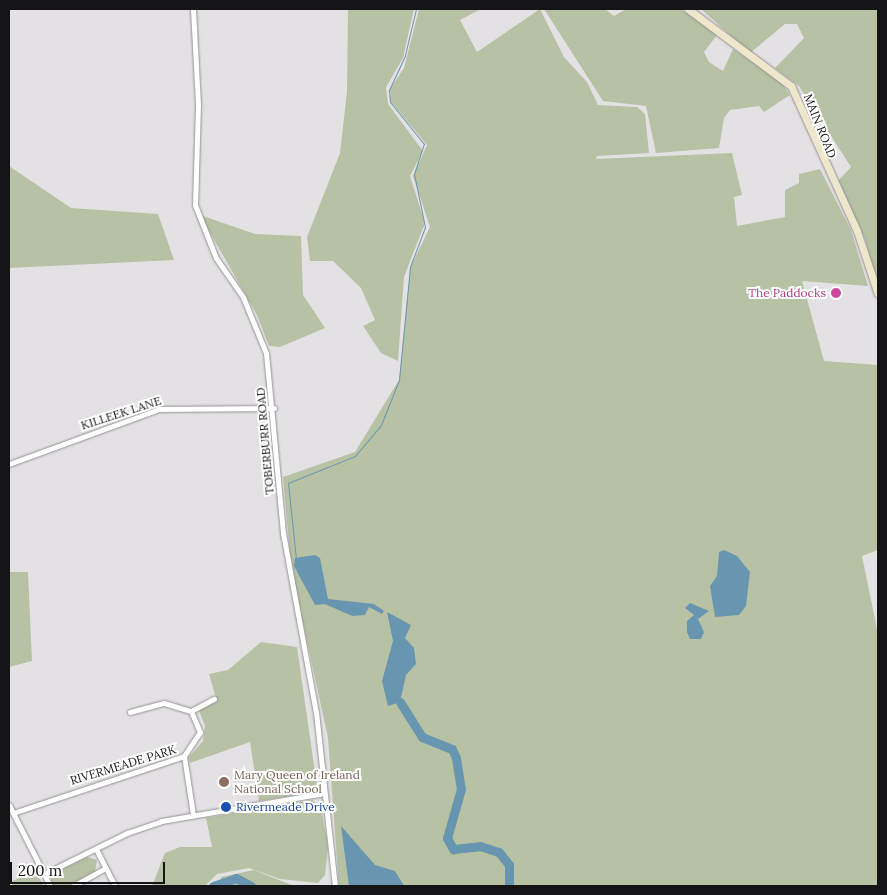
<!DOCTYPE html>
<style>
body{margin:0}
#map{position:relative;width:887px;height:895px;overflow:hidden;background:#e4e1e5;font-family:Lora,serif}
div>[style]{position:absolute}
.green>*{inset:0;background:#b6c2a3}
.water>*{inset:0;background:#6896b0}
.stream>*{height:1px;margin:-0.5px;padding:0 0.5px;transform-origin:0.5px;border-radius:0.5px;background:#6896b0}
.river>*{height:9px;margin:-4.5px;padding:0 4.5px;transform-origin:4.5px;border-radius:4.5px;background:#6896b0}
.roads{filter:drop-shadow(0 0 1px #949195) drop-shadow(0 0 1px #949195)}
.street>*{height:5px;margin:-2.5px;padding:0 2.5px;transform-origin:2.5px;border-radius:2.5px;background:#fff}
.secondary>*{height:7px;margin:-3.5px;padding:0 3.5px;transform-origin:3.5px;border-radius:3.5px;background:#efe7cb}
.dots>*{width:14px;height:14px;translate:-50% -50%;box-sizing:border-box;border:2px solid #fff;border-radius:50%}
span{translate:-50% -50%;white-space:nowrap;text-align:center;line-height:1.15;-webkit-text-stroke:4px #fff;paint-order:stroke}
.street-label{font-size:12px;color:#141315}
.hotel-label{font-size:12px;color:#b23c85}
.right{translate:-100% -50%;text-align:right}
.education-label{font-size:12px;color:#785e54}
.left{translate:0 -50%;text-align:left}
.transit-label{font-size:12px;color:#164399}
.frame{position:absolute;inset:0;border:10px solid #141315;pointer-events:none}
.scale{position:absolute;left:10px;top:862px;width:155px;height:22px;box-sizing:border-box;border:2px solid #141315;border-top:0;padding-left:6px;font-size:15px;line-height:18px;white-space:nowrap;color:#141315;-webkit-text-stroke:4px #fff;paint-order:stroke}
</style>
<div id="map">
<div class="green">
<i style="clip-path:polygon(348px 9px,414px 9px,403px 58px,386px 87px,388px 104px,423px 151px,410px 176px,425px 223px,404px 277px,398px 361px,381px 353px,363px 326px,375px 320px,361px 288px,333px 261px,310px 261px,307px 237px,340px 153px,347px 92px)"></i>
<i style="clip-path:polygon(419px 9px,481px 9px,460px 20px,477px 52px,540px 9px,564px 57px,587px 82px,598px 105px,637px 107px,645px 114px,649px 153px,597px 156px,596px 159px,732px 153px,742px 195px,734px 197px,737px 226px,785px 217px,785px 190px,799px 183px,799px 174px,820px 169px,851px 230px,868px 286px,802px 281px,824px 361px,878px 365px,878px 550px,862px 556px,878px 634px,878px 886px,339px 886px,328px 738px,291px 567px,283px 477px,355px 452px,399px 380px,410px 268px,430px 227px,413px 176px,427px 145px,391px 102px,390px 89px,404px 68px)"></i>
<i style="clip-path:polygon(544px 9px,605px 9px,614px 16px,626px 9px,681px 9px,717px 35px,704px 52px,709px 62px,723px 71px,733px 49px,780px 81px,790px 95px,764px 112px,759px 106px,730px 110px,724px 118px,719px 148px,656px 153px,646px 106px,603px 101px)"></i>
<i style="clip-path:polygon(701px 9px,878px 9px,878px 286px,865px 239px,837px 182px,851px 167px,799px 86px,775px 68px,804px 38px,797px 24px,785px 24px,750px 53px)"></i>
<i style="clip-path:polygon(9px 166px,71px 208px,158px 214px,174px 260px,9px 268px)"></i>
<i style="clip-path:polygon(200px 215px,255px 234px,301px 236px,303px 295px,325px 328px,280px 347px,269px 346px,257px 315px)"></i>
<i style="clip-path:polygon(9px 572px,28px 572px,32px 661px,9px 667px)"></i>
<i style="clip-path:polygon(261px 642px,297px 647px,317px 786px,310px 793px,259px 801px,250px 742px,190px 763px,188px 758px,203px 741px,205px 726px,198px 708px,217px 702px,209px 674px,228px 670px)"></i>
<i style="clip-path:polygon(312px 800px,321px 808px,328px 846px,325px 875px,318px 883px,280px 879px,249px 868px,217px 874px,205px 886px,152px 886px,165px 853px,180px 847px,212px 847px,206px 818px)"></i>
<i style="clip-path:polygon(87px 857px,97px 860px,95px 872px,68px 886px,52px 886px,51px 875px)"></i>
<i style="clip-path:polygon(35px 870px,43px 885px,13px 886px,11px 882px)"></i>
<i style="clip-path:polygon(254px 870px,294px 886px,232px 886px,221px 881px,221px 877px)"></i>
</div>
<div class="water">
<i style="clip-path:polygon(724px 550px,737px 556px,750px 572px,746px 606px,739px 615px,715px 617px,710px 586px,717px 576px,719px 552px)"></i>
<i style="clip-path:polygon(315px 555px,320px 558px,328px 599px,374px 604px,384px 611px,382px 614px,369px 607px,365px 615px,352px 616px,325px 604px,315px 605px,294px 566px,295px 558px)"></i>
<i style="clip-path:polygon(690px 603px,709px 611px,698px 619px,704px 632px,701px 639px,690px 639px,687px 632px,687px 621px,694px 615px,685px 608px)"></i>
<i style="clip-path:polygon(387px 612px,411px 625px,405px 638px,414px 648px,416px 664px,406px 675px,400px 702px,388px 706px,382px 681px,393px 641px)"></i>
<i style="clip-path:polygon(341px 826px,375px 865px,395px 871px,404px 886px,349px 886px)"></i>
</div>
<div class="stream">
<i style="left:296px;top:559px;width:76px;rotate:-96deg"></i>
<i style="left:288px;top:483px;width:72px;rotate:-21.9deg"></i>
<i style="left:355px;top:456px;width:40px;rotate:-50deg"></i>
<i style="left:381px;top:425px;width:48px;rotate:-68.2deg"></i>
<i style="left:399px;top:380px;width:114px;rotate:-84.4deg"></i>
<i style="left:410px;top:267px;width:43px;rotate:-69.4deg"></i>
<i style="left:425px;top:227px;width:54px;rotate:-101.7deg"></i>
<i style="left:414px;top:174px;width:32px;rotate:-72deg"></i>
<i style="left:424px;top:144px;width:54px;rotate:-129deg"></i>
<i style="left:390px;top:102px;width:12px;rotate:-95deg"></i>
<i style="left:389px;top:90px;width:38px;rotate:-65deg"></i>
<i style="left:405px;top:55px;width:47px;rotate:-76.6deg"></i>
</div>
<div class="river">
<i style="left:400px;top:702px;width:41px;rotate:57.8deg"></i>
<i style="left:422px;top:737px;width:32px;rotate:22deg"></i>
<i style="left:452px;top:749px;width:10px;rotate:66deg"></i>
<i style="left:456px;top:758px;width:31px;rotate:81deg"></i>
<i style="left:461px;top:789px;width:51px;rotate:105.9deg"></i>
<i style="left:447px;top:838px;width:13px;rotate:61deg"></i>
<i style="left:453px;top:849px;width:27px;rotate:-6deg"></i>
<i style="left:480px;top:846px;width:20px;rotate:18deg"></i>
<i style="left:499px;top:852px;width:16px;rotate:52deg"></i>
<i style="left:509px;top:865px;width:21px;rotate:90deg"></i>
<i style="left:213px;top:886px;width:24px;rotate:-19deg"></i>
<i style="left:236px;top:878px;width:17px;rotate:28deg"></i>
</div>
<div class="roads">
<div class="street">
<i style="left:193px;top:9px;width:96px;rotate:87deg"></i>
<i style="left:198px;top:105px;width:100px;rotate:91.7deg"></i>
<i style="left:195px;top:205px;width:57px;rotate:68.4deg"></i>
<i style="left:216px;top:258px;width:47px;rotate:55.3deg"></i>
<i style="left:243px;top:297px;width:61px;rotate:67.7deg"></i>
<i style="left:266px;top:353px;width:181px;rotate:84.6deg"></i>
<i style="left:283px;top:533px;width:182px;rotate:79.6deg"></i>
<i style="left:316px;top:712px;width:175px;rotate:83.8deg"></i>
<i style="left:9px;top:464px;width:160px;rotate:-20.1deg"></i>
<i style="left:159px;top:409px;width:115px;rotate:-0.5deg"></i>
<i style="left:191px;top:711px;width:26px;rotate:-28deg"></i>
<i style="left:130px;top:712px;width:35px;rotate:-15deg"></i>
<i style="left:164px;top:703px;width:28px;rotate:17deg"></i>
<i style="left:191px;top:711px;width:23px;rotate:67deg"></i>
<i style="left:200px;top:732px;width:29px;rotate:124deg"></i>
<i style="left:9px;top:805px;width:91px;rotate:63.2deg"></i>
<i style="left:13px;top:813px;width:180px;rotate:-18.4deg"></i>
<i style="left:184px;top:756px;width:60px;rotate:81.3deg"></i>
<i style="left:96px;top:849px;width:42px;rotate:62.8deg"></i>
<i style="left:44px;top:874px;width:93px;rotate:-26.3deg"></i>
<i style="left:127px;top:833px;width:36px;rotate:-19deg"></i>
<i style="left:161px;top:821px;width:165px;rotate:-9.7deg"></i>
<i style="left:73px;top:886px;width:37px;rotate:-29deg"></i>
</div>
<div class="secondary">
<i style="left:688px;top:9px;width:129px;rotate:36.8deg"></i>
<i style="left:791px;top:86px;width:159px;rotate:65.5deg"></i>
<i style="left:857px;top:231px;width:66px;rotate:71.6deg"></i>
</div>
</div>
<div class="dots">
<i style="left:836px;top:293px;background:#d1479c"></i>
<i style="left:224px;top:782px;background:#8d6e63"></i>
<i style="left:226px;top:807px;background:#1a4fb4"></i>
</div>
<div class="street-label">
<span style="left:820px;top:126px;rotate:68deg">MAIN ROAD</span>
<span style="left:121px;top:413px;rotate:-18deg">KILLEEK LANE</span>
<span style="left:265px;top:441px;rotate:-95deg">TOBERBURR ROAD</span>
<span style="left:123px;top:765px;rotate:-17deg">RIVERMEADE PARK</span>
</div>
<div class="hotel-label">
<span class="right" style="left:826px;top:293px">The Paddocks</span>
</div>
<div class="education-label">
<span class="left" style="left:234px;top:782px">Mary Queen of Ireland<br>National School</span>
</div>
<div class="transit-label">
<span class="left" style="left:236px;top:807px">Rivermeade Drive</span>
</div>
<div class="frame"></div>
<div class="scale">200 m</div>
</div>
